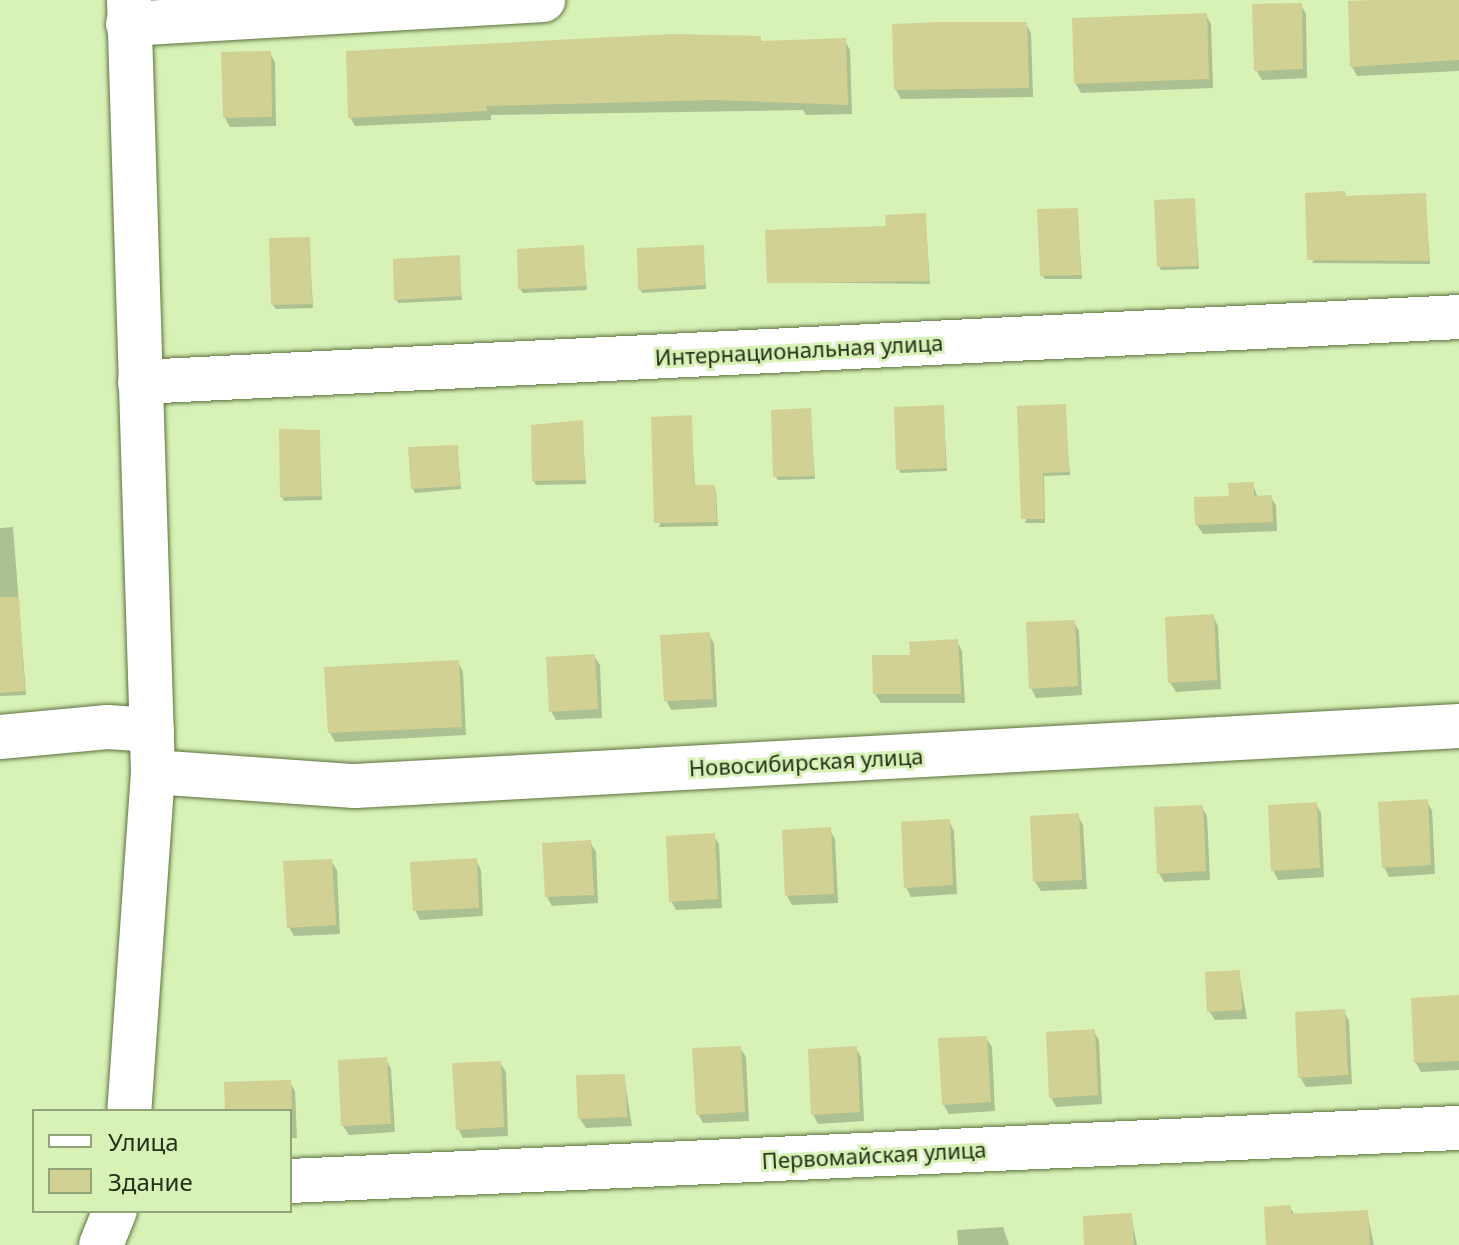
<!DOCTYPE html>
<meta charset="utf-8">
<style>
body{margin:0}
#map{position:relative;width:1459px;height:1245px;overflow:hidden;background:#d7f1b7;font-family:"Noto Sans",sans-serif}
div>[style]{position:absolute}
.shadow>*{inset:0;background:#0003}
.building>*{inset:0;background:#d1d193}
.roads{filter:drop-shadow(0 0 2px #5d723e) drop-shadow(0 0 2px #5d723e)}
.minor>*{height:44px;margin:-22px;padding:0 22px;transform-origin:22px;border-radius:22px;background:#fff}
span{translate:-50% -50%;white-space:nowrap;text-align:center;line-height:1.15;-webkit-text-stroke:6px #d7f1b7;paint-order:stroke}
.street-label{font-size:22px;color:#27301a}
.legend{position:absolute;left:32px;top:1109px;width:260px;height:104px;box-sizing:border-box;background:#d7f1b7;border:2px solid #91a478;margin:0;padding:10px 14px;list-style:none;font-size:24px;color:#27301a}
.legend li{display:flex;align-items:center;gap:16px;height:40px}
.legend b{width:40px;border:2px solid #91a478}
</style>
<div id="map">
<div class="shadow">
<i style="clip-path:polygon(1409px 0,1459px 0,1459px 71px,1357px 76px,1352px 67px)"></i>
<i style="clip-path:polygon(1301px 5px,1306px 14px,1307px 78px,1262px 80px,1256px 70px)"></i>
<i style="clip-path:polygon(1206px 15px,1211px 24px,1213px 88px,1081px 93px,1076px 84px)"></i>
<i style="clip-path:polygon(1026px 24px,1031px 33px,1033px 97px,901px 99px,896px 90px)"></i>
<i style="clip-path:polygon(760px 38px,763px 43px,845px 41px,850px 50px,852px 114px,806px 115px,803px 110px,491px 115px,491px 120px,355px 126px,350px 117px)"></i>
<i style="clip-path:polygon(270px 53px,275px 62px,276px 126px,230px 127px,225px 118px)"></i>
<i style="clip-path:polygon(1425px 195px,1430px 264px,1312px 263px,1347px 198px)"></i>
<i style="clip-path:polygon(1194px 200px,1199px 269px,1161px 270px,1159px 266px)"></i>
<i style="clip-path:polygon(1077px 210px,1082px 279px,1045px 279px,1042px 275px)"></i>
<i style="clip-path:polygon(925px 215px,930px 284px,769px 282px,888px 228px)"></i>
<i style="clip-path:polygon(309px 239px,313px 308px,276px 309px,273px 305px)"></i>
<i style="clip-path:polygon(583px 247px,587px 290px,523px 293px,520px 289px)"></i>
<i style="clip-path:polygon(703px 247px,706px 289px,642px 293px,640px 289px)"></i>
<i style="clip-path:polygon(458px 257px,462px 300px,398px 303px,396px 299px)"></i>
<i style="clip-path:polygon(1064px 406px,1070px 475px,1044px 476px,1045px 523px,1025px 523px)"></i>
<i style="clip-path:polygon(943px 407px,947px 471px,901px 473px,898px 469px)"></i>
<i style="clip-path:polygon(810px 410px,815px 479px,778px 480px,775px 476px)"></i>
<i style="clip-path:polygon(691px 417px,695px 487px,716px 491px,718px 526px,659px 527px)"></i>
<i style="clip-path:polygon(582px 423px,586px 484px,536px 485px,534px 481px)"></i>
<i style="clip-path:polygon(319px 432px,322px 500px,284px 501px,282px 497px)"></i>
<i style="clip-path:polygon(457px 447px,461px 489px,415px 493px,413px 489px)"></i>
<i style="clip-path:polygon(1253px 484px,1258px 498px,1271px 497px,1276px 506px,1277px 531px,1203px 534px,1197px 525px)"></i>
<i style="clip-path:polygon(13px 527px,26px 695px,0 696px,0 528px)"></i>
<i style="clip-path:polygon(1213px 616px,1218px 626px,1221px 689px,1176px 692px,1170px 682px)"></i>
<i style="clip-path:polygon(1074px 622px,1079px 631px,1082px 695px,1036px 698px,1031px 688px)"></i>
<i style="clip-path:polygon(708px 634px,714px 643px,717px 707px,671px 710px,666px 700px)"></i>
<i style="clip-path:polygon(957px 641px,962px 651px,965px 703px,881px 703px,875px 694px)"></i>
<i style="clip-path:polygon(594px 656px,600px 665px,602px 718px,556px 720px,551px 711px)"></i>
<i style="clip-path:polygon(458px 662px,463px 672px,466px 735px,335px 742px,330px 733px)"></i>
<i style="clip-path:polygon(1426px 801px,1432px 810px,1435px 874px,1389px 877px,1384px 867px)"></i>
<i style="clip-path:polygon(1316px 804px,1321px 813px,1324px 877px,1278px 880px,1273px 870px)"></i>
<i style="clip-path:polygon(1202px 807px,1207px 816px,1210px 880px,1164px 882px,1159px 873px)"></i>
<i style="clip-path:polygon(1078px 816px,1083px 825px,1087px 889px,1041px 891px,1035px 882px)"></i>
<i style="clip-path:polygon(949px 821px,954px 831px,957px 894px,911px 897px,906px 887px)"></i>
<i style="clip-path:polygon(830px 830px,835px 839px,838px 903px,792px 905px,787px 896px)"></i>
<i style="clip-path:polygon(713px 835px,719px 844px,722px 908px,676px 910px,671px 901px)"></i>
<i style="clip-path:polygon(590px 842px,596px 852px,598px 903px,552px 906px,547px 897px)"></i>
<i style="clip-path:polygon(476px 860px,481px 870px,483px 916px,420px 920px,415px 910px)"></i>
<i style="clip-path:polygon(331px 861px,337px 870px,340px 934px,294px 936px,289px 927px)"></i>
<i style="clip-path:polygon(1239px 972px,1247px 1019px,1215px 1020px,1209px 1011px)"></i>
<i style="clip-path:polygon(1459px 997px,1459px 1070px,1421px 1072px,1416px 1063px)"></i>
<i style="clip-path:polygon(1344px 1011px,1349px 1021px,1352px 1084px,1306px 1087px,1300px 1077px)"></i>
<i style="clip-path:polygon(1094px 1031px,1099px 1041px,1102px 1104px,1056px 1107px,1051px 1097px)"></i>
<i style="clip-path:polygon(986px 1038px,992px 1047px,995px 1111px,949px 1114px,943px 1104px)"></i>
<i style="clip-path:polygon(740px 1048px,746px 1057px,749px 1121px,703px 1123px,698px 1114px)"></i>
<i style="clip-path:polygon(856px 1048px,861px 1057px,864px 1121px,818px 1124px,813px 1114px)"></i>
<i style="clip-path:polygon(386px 1059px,391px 1069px,395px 1132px,349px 1135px,343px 1126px)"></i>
<i style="clip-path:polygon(500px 1063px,506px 1072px,508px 1136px,463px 1138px,458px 1129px)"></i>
<i style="clip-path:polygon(624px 1076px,632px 1126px,586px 1128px,580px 1119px)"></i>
<i style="clip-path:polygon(290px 1082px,295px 1091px,297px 1138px,290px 1138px,290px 1111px,227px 1111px)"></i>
<i style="clip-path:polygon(1290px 1207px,1295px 1216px,1367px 1212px,1374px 1245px,1268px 1245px)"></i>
<i style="clip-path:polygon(1131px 1215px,1137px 1245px,1086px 1245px)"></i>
<i style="clip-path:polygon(1003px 1227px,1009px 1245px,958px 1245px,957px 1230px)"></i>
</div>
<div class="building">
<i style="clip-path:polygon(1371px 0,1459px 0,1459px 60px,1350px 67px,1348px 1px)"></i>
<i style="clip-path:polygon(1302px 3px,1303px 69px,1254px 71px,1252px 4px)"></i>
<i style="clip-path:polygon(1207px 13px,1209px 79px,1074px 84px,1072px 18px)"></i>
<i style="clip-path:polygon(941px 22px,1027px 22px,1029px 88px,894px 90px,892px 24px)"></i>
<i style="clip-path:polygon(673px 34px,761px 36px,761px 41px,846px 38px,848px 105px,714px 100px,486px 106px,487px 111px,348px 118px,346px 51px)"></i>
<i style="clip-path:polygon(271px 51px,272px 117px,223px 118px,221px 52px)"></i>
<i style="clip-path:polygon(1345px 191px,1346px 196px,1426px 193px,1429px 261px,1307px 260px,1305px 193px)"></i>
<i style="clip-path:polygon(1195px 198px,1198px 266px,1157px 267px,1154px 200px)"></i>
<i style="clip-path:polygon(1078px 208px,1081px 275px,1040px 276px,1037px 209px)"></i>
<i style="clip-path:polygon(926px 213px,929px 281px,767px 283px,765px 230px,886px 226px,885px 215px)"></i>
<i style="clip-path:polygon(310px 237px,312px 304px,271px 305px,269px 238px)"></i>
<i style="clip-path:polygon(584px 245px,586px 286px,518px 289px,517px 249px)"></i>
<i style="clip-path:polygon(704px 245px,705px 285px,638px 290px,637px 248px)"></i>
<i style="clip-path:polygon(460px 255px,461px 296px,394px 300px,393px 259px)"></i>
<i style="clip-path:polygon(1066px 404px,1069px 472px,1043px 473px,1044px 519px,1021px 519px,1017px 406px)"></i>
<i style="clip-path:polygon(944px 405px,946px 468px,896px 470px,894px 407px)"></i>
<i style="clip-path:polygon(811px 408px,814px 476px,773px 477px,771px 410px)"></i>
<i style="clip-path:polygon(692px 415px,694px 485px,715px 485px,717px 522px,654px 523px,651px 417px)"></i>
<i style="clip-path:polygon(583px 420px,585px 480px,532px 481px,531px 425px)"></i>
<i style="clip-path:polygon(279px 429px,320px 430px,321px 496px,280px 497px)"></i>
<i style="clip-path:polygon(458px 445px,460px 486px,411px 489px,408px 447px)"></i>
<i style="clip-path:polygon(1254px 482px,1254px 496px,1272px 495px,1273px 522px,1195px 525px,1194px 497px,1229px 496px,1228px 483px)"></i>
<i style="clip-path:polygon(0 597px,19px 597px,25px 691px,0 693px)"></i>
<i style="clip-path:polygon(1214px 614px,1217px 680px,1168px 683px,1165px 617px)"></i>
<i style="clip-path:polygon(1075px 620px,1078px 686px,1029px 689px,1026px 622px)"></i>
<i style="clip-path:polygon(710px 632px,713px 699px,664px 701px,660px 635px)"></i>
<i style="clip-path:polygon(958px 639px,961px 694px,873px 694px,872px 655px,910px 655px,909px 642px)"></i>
<i style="clip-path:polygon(595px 654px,598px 709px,549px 712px,546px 657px)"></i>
<i style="clip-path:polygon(459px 660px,462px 727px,328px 733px,324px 667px)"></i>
<i style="clip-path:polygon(1428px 799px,1431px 865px,1382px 868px,1378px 802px)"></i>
<i style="clip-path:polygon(1317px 802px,1320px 868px,1271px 871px,1268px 805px)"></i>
<i style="clip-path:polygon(1203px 805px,1206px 871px,1157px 874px,1154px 807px)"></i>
<i style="clip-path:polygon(1079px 813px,1082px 880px,1033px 882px,1030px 816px)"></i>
<i style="clip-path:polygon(950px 819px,953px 885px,904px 888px,901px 822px)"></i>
<i style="clip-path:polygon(831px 827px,834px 894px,785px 896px,782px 830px)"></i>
<i style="clip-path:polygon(715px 833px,718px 899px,669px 902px,666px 836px)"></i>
<i style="clip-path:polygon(591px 840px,594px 895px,545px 897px,542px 843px)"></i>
<i style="clip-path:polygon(477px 858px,479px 908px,413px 911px,410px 862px)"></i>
<i style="clip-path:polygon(332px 859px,336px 925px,287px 928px,283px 861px)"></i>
<i style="clip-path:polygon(1240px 970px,1242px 1010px,1207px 1012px,1205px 972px)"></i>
<i style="clip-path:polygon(1459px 995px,1459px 1061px,1414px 1063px,1411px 998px)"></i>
<i style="clip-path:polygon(1345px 1009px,1348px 1075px,1298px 1078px,1295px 1012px)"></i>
<i style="clip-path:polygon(1095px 1029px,1098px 1095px,1049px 1098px,1046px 1032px)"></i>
<i style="clip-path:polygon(987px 1036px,991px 1102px,942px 1105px,938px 1038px)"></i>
<i style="clip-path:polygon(741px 1046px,745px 1112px,696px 1115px,692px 1048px)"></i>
<i style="clip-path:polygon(857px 1046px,860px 1112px,811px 1115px,808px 1049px)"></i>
<i style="clip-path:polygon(387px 1057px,391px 1124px,341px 1126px,338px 1060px)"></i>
<i style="clip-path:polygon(501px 1061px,504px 1127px,456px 1130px,452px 1063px)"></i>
<i style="clip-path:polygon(625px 1074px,627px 1117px,578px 1119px,576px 1075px)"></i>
<i style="clip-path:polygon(291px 1080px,292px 1111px,225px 1111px,224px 1082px)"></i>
<i style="clip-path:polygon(1291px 1205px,1291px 1214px,1368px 1210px,1370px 1245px,1266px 1245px,1264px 1207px)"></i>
<i style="clip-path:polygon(1132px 1213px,1134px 1245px,1084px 1245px,1083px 1216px)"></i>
</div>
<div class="roads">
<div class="minor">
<i style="left:129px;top:0;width:772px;rotate:88.22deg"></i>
<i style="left:153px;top:772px;width:340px;rotate:94deg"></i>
<i style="left:128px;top:24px;width:416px;rotate:-3.3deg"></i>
<i style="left:140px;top:382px;width:1321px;rotate:-2.82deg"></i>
<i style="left:0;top:737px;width:108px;rotate:-5.3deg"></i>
<i style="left:108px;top:727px;width:44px;rotate:3.9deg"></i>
<i style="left:153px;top:772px;width:202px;rotate:4deg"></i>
<i style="left:355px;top:786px;width:1106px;rotate:-3.11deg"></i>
<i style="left:290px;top:1181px;width:1170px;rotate:-2.6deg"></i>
<i style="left:101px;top:1245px;width:37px;rotate:-68deg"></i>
</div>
</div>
<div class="street-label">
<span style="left:799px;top:350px;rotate:-3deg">Интернациональная улица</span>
<span style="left:806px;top:762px;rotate:-3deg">Новосибирская улица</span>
<span style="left:874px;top:1155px;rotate:-3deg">Первомайская улица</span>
</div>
<ul class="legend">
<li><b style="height:10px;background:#fff"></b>Улица</li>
<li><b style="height:22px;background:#d1d193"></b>Здание</li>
</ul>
</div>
